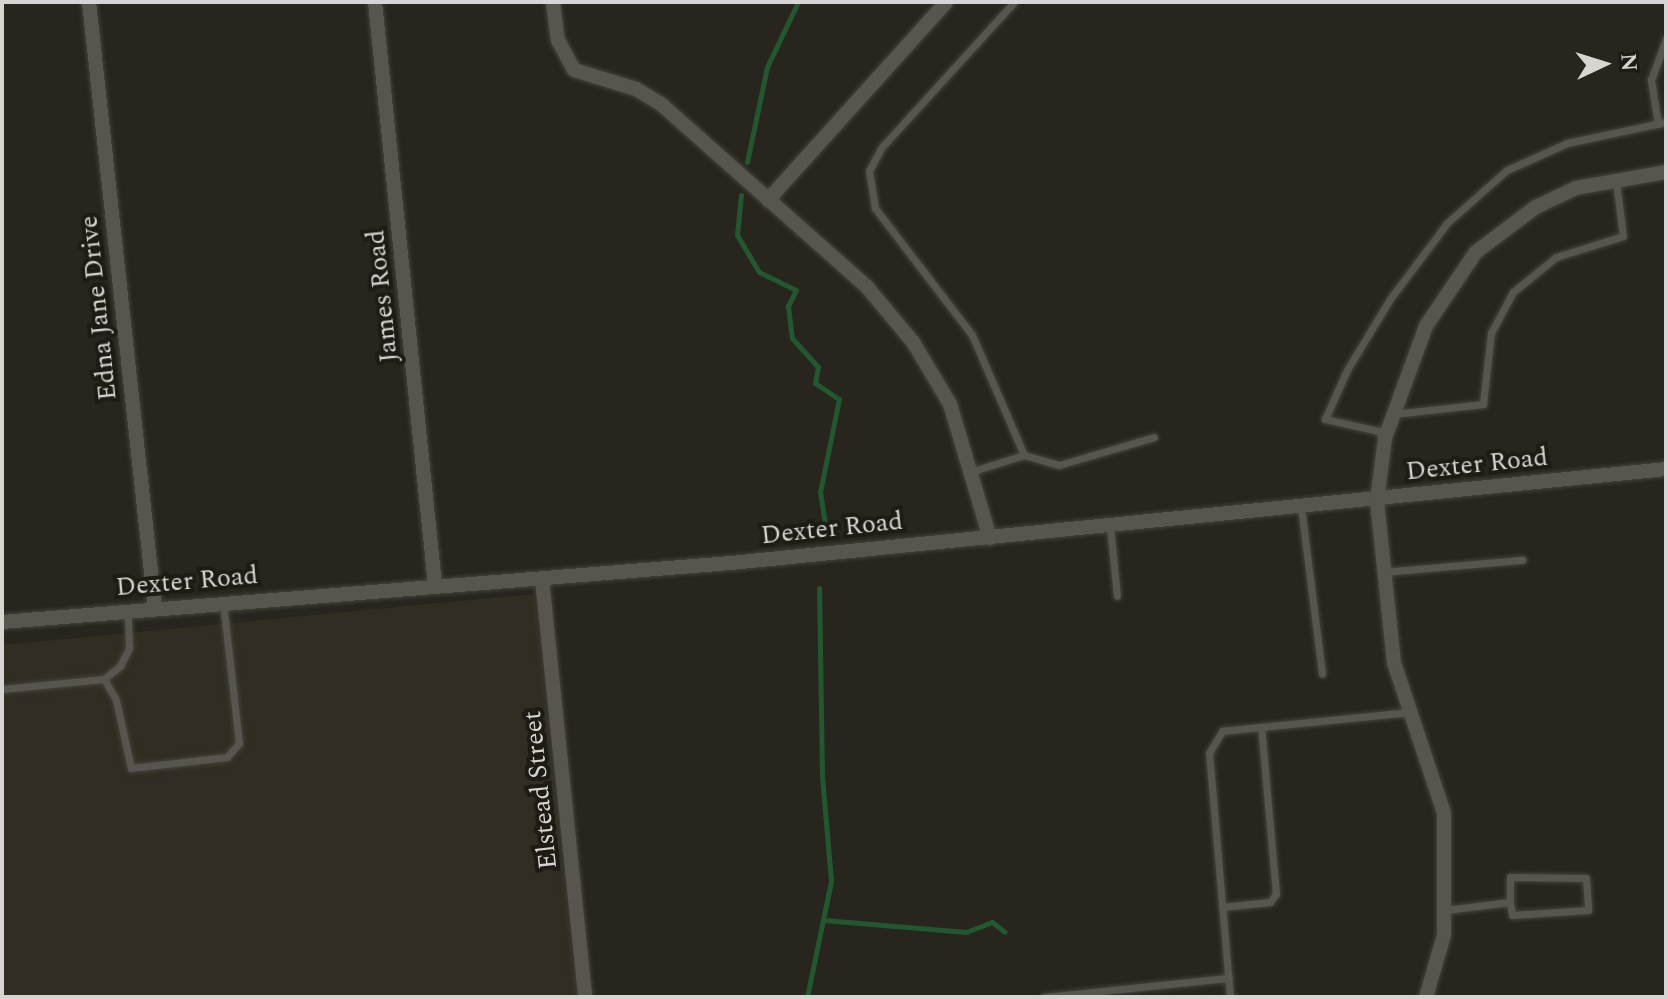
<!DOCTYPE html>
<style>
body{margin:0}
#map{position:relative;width:1668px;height:999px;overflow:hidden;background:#27251e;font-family:Spectral,serif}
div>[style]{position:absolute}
.built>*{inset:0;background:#322d22}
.stream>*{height:5px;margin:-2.5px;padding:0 2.5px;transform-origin:2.5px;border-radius:2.5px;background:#22582f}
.roads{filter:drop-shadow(0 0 2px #43423c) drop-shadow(0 0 2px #43423c)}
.service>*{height:7px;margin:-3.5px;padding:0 3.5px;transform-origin:3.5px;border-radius:3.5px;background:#58554e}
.minor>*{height:14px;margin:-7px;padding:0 7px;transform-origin:7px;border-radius:7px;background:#58554e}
span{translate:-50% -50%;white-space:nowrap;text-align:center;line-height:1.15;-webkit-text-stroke:8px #1e1b15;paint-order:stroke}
.street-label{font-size:26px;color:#d6d5d1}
.frame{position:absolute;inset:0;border:4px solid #d6d5d1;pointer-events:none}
.north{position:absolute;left:1564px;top:24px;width:80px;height:80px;-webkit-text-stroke:6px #1e1b15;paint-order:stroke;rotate:86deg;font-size:22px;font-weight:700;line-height:32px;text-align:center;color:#d6d5d1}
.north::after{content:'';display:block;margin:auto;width:28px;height:36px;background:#d6d5d1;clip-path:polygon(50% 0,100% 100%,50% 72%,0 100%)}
</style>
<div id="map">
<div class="built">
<i style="clip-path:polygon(534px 594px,576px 997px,2px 997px,2px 645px)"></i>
</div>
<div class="stream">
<i style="left:747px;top:162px;width:97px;rotate:-78.1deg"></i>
<i style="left:767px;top:67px;width:72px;rotate:-64.5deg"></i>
<i style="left:741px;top:195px;width:40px;rotate:95.7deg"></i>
<i style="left:737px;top:235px;width:43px;rotate:59.3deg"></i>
<i style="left:759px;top:272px;width:41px;rotate:25.9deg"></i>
<i style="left:796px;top:290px;width:18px;rotate:117deg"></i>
<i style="left:788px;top:306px;width:32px;rotate:83deg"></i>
<i style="left:792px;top:338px;width:39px;rotate:48deg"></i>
<i style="left:818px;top:367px;width:16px;rotate:101deg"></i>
<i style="left:815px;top:383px;width:29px;rotate:34deg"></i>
<i style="left:839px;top:399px;width:95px;rotate:101.5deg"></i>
<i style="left:820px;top:492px;width:33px;rotate:81deg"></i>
<i style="left:824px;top:920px;width:143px;rotate:4.8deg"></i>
<i style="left:966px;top:932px;width:28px;rotate:-21deg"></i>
<i style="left:992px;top:922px;width:16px;rotate:38deg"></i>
<i style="left:807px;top:997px;width:118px;rotate:-78.3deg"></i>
<i style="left:831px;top:881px;width:105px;rotate:-94.9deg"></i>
<i style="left:822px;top:776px;width:188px;rotate:-90.9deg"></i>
</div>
<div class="roads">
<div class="service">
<i style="left:1658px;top:124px;width:45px;rotate:-99deg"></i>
<i style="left:1651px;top:80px;width:44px;rotate:-69.9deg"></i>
<i style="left:1394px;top:414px;width:90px;rotate:-6.4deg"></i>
<i style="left:1483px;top:404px;width:71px;rotate:-83.6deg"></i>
<i style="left:1491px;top:333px;width:47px;rotate:-61.8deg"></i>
<i style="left:1513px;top:292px;width:55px;rotate:-39.1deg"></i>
<i style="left:1556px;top:257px;width:70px;rotate:-17.4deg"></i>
<i style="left:1623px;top:236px;width:55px;rotate:-97.3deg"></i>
<i style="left:1387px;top:433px;width:64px;rotate:-167.3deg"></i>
<i style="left:1325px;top:419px;width:54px;rotate:-65.8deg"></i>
<i style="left:1347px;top:370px;width:83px;rotate:-58.8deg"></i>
<i style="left:1390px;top:299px;width:95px;rotate:-53.1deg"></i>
<i style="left:1447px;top:223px;width:80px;rotate:-41.5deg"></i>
<i style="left:1507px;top:170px;width:66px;rotate:-24.2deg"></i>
<i style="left:1567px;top:143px;width:101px;rotate:-12deg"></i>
<i style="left:1024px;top:455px;width:36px;rotate:16deg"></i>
<i style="left:1059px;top:465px;width:99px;rotate:-16.4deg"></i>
<i style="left:970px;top:472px;width:57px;rotate:-17.5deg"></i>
<i style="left:1024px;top:455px;width:131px;rotate:-113.4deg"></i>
<i style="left:972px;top:335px;width:160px;rotate:-127.4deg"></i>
<i style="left:875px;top:208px;width:37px;rotate:-99deg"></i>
<i style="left:869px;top:171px;width:27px;rotate:-62deg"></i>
<i style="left:882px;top:147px;width:196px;rotate:-47.7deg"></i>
<i style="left:1301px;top:507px;width:168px;rotate:82.8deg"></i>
<i style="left:1110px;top:526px;width:70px;rotate:84.3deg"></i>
<i style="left:1384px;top:572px;width:139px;rotate:-5deg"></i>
<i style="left:104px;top:679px;width:21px;rotate:-39deg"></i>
<i style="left:120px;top:666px;width:20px;rotate:-63deg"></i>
<i style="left:129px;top:648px;width:37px;rotate:-92deg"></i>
<i style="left:2px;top:689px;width:102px;rotate:-5.6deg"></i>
<i style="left:104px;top:679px;width:24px;rotate:60deg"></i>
<i style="left:116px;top:700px;width:70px;rotate:77.6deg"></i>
<i style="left:131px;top:768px;width:97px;rotate:-6.5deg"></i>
<i style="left:227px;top:757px;width:18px;rotate:-49deg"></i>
<i style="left:239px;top:743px;width:141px;rotate:-96.5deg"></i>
<i style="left:1222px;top:907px;width:48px;rotate:-5.9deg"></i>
<i style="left:1270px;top:902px;width:10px;rotate:-53deg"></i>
<i style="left:1276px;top:894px;width:168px;rotate:-95.1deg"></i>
<i style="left:1446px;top:910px;width:64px;rotate:-7.1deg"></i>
<i style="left:1510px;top:902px;width:25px;rotate:-90deg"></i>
<i style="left:1510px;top:877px;width:76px;rotate:0.8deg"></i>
<i style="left:1586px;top:878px;width:32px;rotate:86deg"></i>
<i style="left:1588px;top:910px;width:76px;rotate:176.2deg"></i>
<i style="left:1512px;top:915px;width:13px;rotate:-99deg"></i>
<i style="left:1044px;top:997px;width:186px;rotate:-5.9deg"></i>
<i style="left:1230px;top:997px;width:245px;rotate:-94.9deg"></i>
<i style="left:1209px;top:753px;width:26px;rotate:-59deg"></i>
<i style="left:1222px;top:731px;width:188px;rotate:-5.8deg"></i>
</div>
<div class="minor">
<i style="left:89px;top:2px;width:611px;rotate:83.79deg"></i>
<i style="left:375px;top:2px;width:586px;rotate:84.12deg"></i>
<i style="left:553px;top:2px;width:38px;rotate:83deg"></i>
<i style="left:558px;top:40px;width:34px;rotate:62deg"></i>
<i style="left:574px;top:70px;width:65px;rotate:17deg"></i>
<i style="left:636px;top:89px;width:29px;rotate:31deg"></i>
<i style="left:661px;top:104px;width:276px;rotate:41.6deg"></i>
<i style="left:867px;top:287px;width:72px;rotate:50.1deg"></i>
<i style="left:913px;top:342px;width:72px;rotate:59.2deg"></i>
<i style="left:950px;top:404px;width:140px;rotate:73.4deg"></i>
<i style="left:768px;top:200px;width:266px;rotate:-48deg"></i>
<i style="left:542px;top:579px;width:420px;rotate:84.1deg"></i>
<i style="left:2px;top:622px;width:731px;rotate:-4.63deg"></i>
<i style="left:731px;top:563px;width:940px;rotate:-5.74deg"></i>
<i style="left:1426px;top:997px;width:65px;rotate:-73.8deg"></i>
<i style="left:1444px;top:935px;width:122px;rotate:-90deg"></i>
<i style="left:1444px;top:813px;width:158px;rotate:-108.4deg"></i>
<i style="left:1394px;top:663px;width:164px;rotate:-96deg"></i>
<i style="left:1377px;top:500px;width:63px;rotate:-82.6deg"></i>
<i style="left:1385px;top:438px;width:119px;rotate:-69.9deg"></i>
<i style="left:1426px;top:326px;width:89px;rotate:-56deg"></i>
<i style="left:1476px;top:252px;width:75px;rotate:-36.9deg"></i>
<i style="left:1536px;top:207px;width:44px;rotate:-25.4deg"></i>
<i style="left:1576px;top:188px;width:91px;rotate:-10.1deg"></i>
</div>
</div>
<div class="street-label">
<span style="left:383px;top:296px;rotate:-96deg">James Road</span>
<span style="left:99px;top:308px;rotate:-96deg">Edna Jane Drive</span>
<span style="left:1477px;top:465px;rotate:-6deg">Dexter Road</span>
<span style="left:832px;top:529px;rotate:-6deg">Dexter Road</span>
<span style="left:187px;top:582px;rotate:-5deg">Dexter Road</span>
<span style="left:541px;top:790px;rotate:-96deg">Elstead Street</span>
</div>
<div class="frame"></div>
<div class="north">N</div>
</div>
